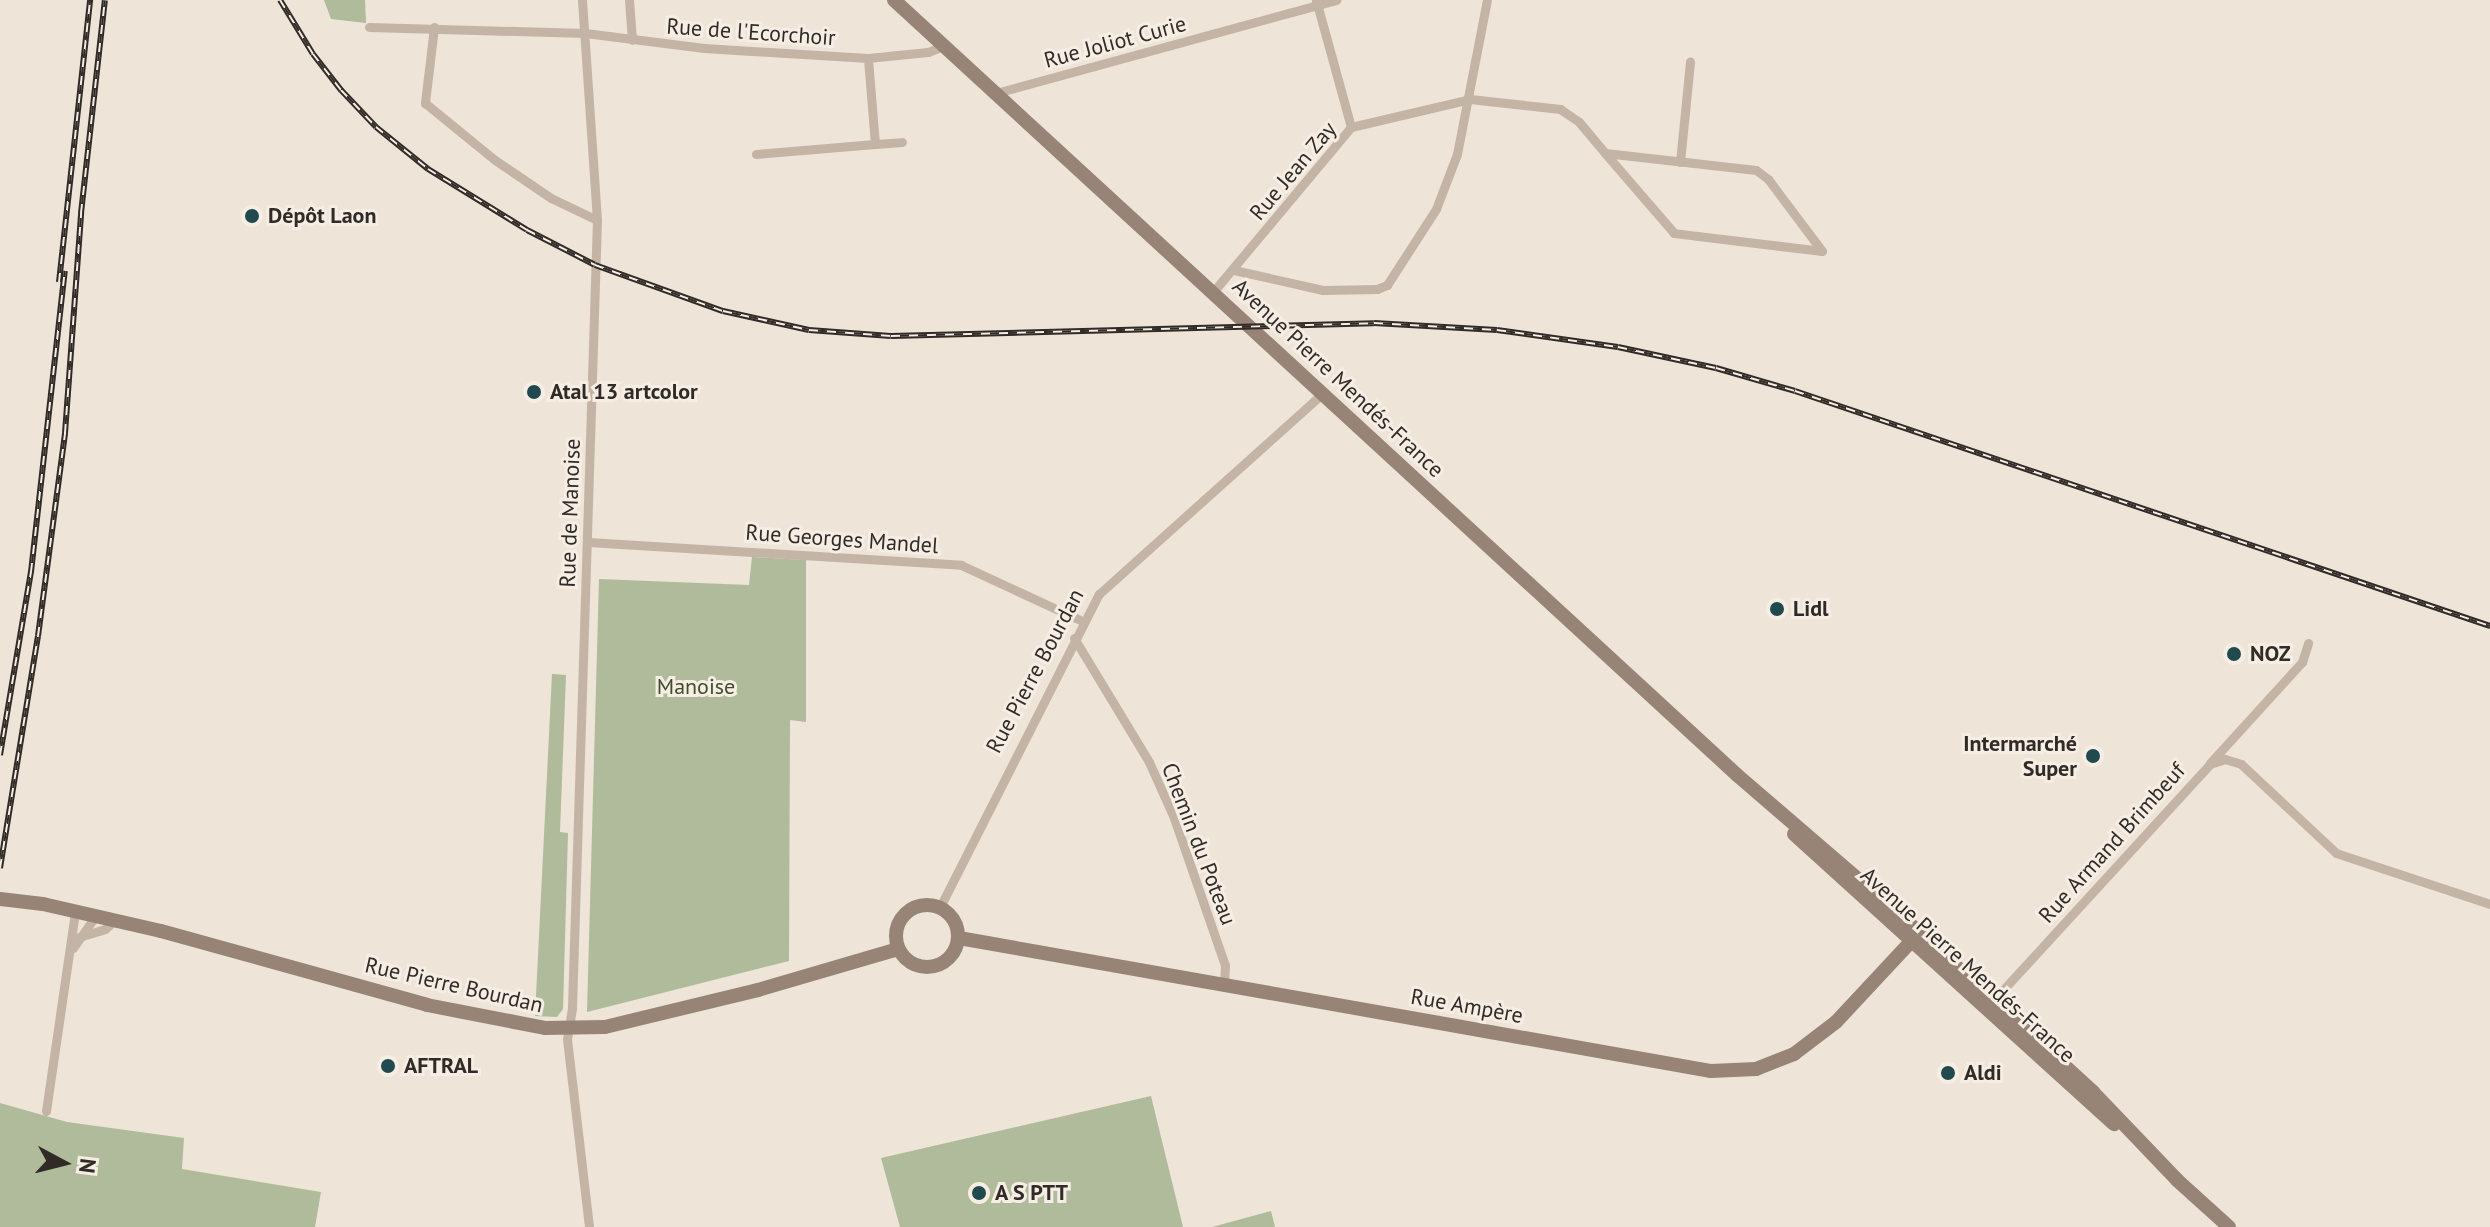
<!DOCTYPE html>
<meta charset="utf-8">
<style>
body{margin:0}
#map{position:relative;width:2490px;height:1227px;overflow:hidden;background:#eee4d8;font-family:"PT Sans",sans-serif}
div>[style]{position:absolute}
.green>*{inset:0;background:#afbb9a}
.street>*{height:9px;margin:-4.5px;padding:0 4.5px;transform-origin:4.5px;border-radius:4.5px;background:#c4b4a6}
.secondary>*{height:14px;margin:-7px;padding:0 7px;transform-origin:7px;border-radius:7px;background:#978477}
.secondary>.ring{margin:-7px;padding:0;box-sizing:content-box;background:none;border:14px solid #978477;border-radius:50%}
.rail>*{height:6px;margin-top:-3px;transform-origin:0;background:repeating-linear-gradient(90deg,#f6eee4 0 9px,#312a26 0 18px);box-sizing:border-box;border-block:2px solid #312a26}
.dots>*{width:22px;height:22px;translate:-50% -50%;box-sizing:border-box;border:4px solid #f6eee4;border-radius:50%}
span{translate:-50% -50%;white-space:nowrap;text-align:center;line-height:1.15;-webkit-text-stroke:6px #f6eee4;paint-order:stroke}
.street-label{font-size:22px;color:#312a26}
.poi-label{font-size:22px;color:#312a26;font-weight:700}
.left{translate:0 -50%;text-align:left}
.right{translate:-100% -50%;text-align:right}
.park-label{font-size:22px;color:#404d2c}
.north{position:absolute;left:24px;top:1123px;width:80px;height:80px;-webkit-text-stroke:6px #f6eee4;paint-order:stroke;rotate:97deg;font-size:22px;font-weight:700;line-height:32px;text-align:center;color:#312a26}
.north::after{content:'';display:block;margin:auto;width:28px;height:36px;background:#312a26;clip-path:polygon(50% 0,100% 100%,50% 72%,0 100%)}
</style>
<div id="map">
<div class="green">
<i style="clip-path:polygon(324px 0,365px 0,366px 23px,331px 19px)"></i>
<i style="clip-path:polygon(752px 557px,806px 560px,806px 722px,790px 720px,789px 961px,587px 1012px,599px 579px,749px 585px)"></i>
<i style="clip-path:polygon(552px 674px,566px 675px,560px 832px,568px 833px,563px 1009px,557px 1017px,535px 1016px)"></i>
<i style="clip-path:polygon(1151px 1096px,1183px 1227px,900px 1227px,881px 1158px)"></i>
<i style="clip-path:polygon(0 1103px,67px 1122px,184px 1138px,182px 1169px,321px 1192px,315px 1227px,0 1227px)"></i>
<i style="clip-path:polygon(1271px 1211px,1275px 1227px,1212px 1227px)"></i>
</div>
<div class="street">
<i style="left:582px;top:0;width:221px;rotate:86.1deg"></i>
<i style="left:597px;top:220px;width:788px;rotate:91.82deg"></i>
<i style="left:572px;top:1008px;width:31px;rotate:99deg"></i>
<i style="left:567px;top:1039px;width:189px;rotate:83.3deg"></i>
<i style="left:629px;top:0;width:40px;rotate:85.7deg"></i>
<i style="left:1316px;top:0;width:132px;rotate:74.6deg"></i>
<i style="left:369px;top:27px;width:216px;rotate:1.6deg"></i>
<i style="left:585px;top:33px;width:120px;rotate:7.2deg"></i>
<i style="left:704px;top:48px;width:164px;rotate:3.5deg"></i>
<i style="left:868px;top:58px;width:60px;rotate:-5.7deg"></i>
<i style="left:928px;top:52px;width:17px;rotate:-21deg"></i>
<i style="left:434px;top:27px;width:77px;rotate:96.8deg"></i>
<i style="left:425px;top:103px;width:90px;rotate:39.2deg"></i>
<i style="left:495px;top:160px;width:68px;rotate:34.2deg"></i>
<i style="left:551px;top:198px;width:51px;rotate:25.6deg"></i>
<i style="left:996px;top:93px;width:353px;rotate:-15.3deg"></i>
<i style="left:875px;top:144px;width:27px;rotate:-4deg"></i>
<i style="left:1605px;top:153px;width:152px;rotate:6.4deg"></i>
<i style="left:1756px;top:170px;width:15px;rotate:37deg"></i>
<i style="left:1768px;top:179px;width:90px;rotate:53.1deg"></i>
<i style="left:1822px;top:251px;width:149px;rotate:-173.1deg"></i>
<i style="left:1674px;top:233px;width:106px;rotate:-130.8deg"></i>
<i style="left:756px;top:154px;width:119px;rotate:-4.8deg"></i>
<i style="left:875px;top:144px;width:86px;rotate:-94.7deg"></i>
<i style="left:1680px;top:162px;width:101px;rotate:-84.3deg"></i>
<i style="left:1234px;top:270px;width:91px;rotate:12.7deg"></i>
<i style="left:1323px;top:290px;width:54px;rotate:-1.1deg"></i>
<i style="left:1377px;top:289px;width:11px;rotate:-22deg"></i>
<i style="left:1387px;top:285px;width:90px;rotate:-57.2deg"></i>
<i style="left:1436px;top:209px;width:59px;rotate:-69.1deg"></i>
<i style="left:1457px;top:154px;width:157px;rotate:-79deg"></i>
<i style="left:1213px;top:292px;width:215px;rotate:-50.1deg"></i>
<i style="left:1351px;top:127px;width:122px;rotate:-13.2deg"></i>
<i style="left:1470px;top:99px;width:91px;rotate:6.3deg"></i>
<i style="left:1560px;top:109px;width:23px;rotate:34deg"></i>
<i style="left:1579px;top:122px;width:40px;rotate:50deg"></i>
<i style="left:588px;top:542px;width:374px;rotate:3.5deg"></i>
<i style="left:961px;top:565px;width:133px;rotate:24.8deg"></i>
<i style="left:1074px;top:638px;width:145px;rotate:58.8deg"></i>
<i style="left:1149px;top:762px;width:61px;rotate:65.9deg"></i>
<i style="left:1174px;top:818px;width:156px;rotate:70.9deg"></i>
<i style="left:1225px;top:965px;width:20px;rotate:93deg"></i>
<i style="left:2210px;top:763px;width:137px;rotate:-47.7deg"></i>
<i style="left:2302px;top:662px;width:20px;rotate:-72deg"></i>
<i style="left:940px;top:907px;width:351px;rotate:-63.1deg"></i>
<i style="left:1099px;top:594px;width:300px;rotate:-41.9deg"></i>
<i style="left:79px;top:937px;width:27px;rotate:-17deg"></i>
<i style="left:105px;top:929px;width:12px;rotate:-42deg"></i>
<i style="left:73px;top:948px;width:39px;rotate:-55deg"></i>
<i style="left:1991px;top:1003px;width:324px;rotate:-47.5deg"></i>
<i style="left:2210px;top:764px;width:16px;rotate:-18deg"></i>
<i style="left:2225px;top:759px;width:17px;rotate:17deg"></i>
<i style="left:2241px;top:764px;width:130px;rotate:43.1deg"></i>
<i style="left:2336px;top:853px;width:162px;rotate:18.3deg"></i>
<i style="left:46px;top:1111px;width:202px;rotate:-81.7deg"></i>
</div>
<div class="secondary">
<i style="left:894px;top:0;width:1145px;rotate:42.59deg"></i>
<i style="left:1737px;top:775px;width:215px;rotate:40.7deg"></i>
<i style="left:1900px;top:915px;width:262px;rotate:42.5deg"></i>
<i style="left:2093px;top:1092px;width:122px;rotate:46.3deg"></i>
<i style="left:2177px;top:1180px;width:70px;rotate:42.1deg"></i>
<i style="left:1794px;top:834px;width:432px;rotate:42.2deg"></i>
<i style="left:0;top:899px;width:43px;rotate:6.6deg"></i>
<i style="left:43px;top:904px;width:121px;rotate:12.9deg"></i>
<i style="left:161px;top:931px;width:276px;rotate:15.5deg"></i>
<i style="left:427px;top:1005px;width:120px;rotate:11deg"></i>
<i style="left:545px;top:1028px;width:60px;rotate:-1deg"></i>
<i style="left:605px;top:1027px;width:157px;rotate:-13.6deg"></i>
<i style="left:758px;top:990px;width:146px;rotate:-16.3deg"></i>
<i class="ring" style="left:896px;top:905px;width:48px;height:48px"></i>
<i style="left:959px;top:938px;width:764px;rotate:10.03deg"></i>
<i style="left:1711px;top:1071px;width:45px;rotate:-2.5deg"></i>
<i style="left:1756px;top:1069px;width:41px;rotate:-21.5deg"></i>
<i style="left:1794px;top:1054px;width:53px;rotate:-37.3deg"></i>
<i style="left:1836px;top:1022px;width:122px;rotate:-47deg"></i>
</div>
<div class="rail">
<i style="left:280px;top:0;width:63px;rotate:58.6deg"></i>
<i style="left:313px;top:54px;width:46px;rotate:52.1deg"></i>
<i style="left:341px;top:90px;width:51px;rotate:46.6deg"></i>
<i style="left:376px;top:127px;width:67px;rotate:38.9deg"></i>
<i style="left:428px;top:169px;width:116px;rotate:31.6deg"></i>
<i style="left:527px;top:230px;width:76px;rotate:27.2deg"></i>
<i style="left:595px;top:265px;width:136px;rotate:19.8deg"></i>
<i style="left:723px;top:311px;width:88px;rotate:12.5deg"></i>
<i style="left:809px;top:330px;width:82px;rotate:4.2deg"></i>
<i style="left:891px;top:336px;width:483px;rotate:-1.5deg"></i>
<i style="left:1374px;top:323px;width:123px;rotate:3.3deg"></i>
<i style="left:1497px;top:330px;width:122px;rotate:8deg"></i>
<i style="left:1618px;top:347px;width:100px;rotate:12.1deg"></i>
<i style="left:1716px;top:368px;width:82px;rotate:16.2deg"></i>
<i style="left:1795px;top:391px;width:734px;rotate:18.68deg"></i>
<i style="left:59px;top:282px;width:284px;rotate:-83.7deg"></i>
<i style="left:0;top:755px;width:186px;rotate:-80.4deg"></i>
<i style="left:31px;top:572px;width:303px;rotate:-83.6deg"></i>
<i style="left:0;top:868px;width:235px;rotate:-80.7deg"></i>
<i style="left:38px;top:636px;width:205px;rotate:-82.4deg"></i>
<i style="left:65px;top:433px;width:221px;rotate:-85.8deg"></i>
<i style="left:81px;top:213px;width:214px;rotate:-83.6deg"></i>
</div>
<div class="dots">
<i style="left:252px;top:216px;background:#204a4e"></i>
<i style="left:534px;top:392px;background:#204a4e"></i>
<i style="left:1777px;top:609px;background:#204a4e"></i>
<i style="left:2234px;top:654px;background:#204a4e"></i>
<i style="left:2093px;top:756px;background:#204a4e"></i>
<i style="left:388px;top:1066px;background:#204a4e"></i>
<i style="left:1948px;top:1073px;background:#204a4e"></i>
<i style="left:979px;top:1193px;background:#204a4e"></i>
</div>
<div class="street-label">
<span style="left:751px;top:32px;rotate:4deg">Rue de l'Ecorchoir</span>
<span style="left:1115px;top:42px;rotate:-15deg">Rue Joliot Curie</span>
<span style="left:1293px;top:171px;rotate:-50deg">Rue Jean Zay</span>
<span style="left:1338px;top:378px;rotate:43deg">Avenue Pierre Mendés-France</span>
<span style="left:570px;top:513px;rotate:-88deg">Rue de Manoise</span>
<span style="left:842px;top:539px;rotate:4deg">Rue Georges Mandel</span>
<span style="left:1035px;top:671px;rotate:-62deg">Rue Pierre Bourdan</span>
<span style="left:2112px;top:843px;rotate:-48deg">Rue Armand Brimbeuf</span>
<span style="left:1199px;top:844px;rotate:69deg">Chemin du Poteau</span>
<span style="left:1968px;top:965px;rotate:42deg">Avenue Pierre Mendés-France</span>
<span style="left:454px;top:985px;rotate:13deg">Rue Pierre Bourdan</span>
<span style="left:1467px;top:1006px;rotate:10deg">Rue Ampère</span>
</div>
<div class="poi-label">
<span class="left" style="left:268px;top:216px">Dépôt Laon</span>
<span class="left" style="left:550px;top:392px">Atal 13 artcolor</span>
<span class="left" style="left:1793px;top:609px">Lidl</span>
<span class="left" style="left:2250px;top:654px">NOZ</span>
<span class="right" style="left:2077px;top:756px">Intermarché<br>Super</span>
<span class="left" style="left:404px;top:1066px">AFTRAL</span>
<span class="left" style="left:1964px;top:1073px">Aldi</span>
<span class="left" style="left:995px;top:1193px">A S PTT</span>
</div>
<div class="park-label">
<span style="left:696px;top:687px">Manoise</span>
</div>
<div class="north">N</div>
</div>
